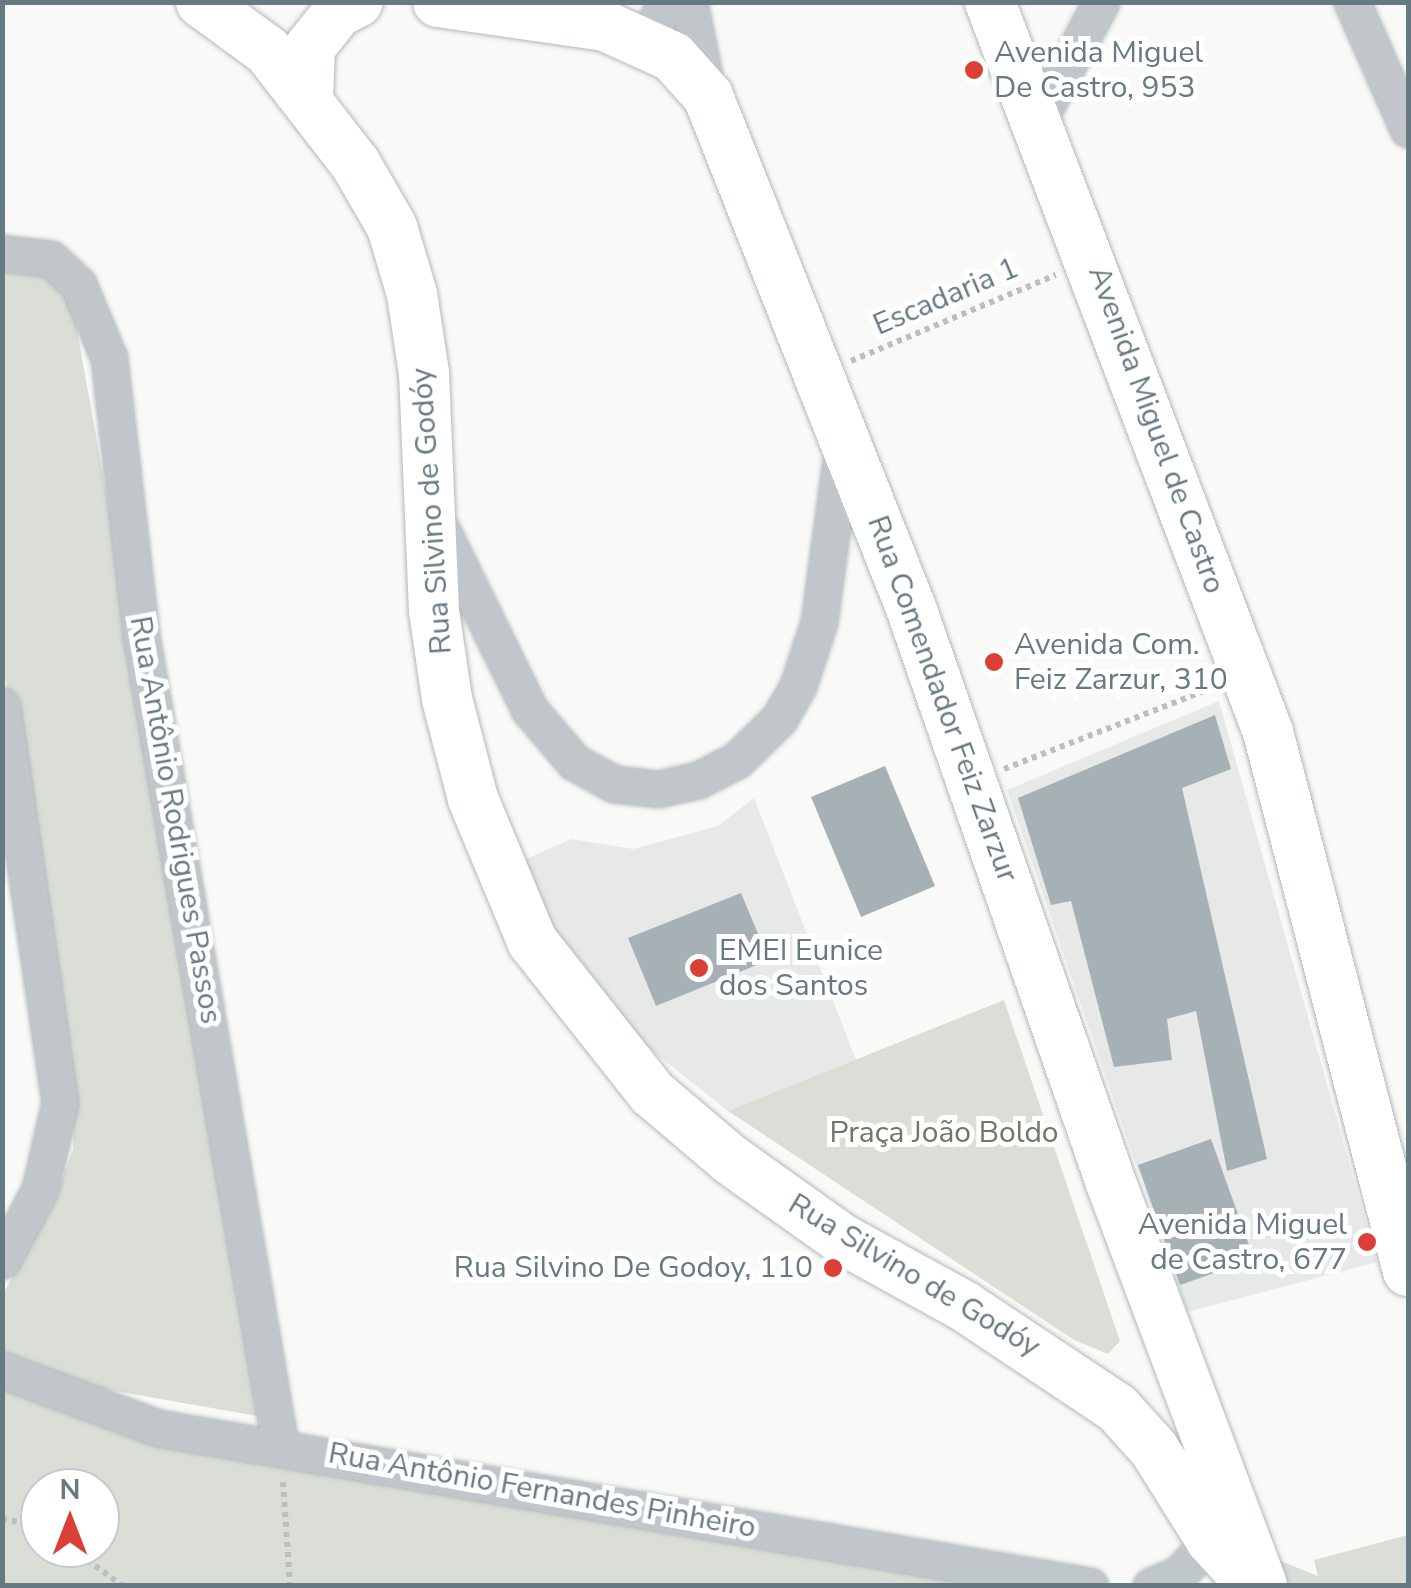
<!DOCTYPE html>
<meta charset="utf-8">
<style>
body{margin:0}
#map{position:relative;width:1411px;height:1588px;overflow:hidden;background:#f9f9f7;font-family:"Nunito Sans",sans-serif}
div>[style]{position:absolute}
.built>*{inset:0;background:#e7e9e8}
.green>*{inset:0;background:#daded6}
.building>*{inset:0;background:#a5b1b4}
.path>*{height:6px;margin-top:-3px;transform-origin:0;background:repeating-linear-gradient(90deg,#bbbfc1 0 5px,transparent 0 10px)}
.roads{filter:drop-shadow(0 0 2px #b1b9bc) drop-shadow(0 0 2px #b1b9bc)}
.street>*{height:35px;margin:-17.5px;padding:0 17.5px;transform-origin:17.5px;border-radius:17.5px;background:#c0c6c9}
.secondary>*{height:50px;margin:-25px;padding:0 25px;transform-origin:25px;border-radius:25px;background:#fff}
.dots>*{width:28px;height:28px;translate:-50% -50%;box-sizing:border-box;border:5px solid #fff;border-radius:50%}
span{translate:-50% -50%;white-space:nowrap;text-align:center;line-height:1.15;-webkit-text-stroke:10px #fff;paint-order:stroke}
.poi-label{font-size:30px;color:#667a81}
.left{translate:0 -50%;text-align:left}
.right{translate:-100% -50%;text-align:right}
.street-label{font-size:30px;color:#667a81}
.park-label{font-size:30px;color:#6c7964}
.frame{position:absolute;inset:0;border:5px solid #667a81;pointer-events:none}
.north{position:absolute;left:20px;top:1468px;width:100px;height:100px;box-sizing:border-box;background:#fff;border:2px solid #c2cacd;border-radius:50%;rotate:0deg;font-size:28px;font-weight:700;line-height:40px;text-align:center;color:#667a81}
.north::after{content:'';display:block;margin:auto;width:35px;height:45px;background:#db3f35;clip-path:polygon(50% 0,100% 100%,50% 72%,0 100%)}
</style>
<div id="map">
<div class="built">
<i style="clip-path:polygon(1219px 701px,1377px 1262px,1187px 1312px,1007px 790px)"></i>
<i style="clip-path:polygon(754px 798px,856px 1060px,728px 1111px,637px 1039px,557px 944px,522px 861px,571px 839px,633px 849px,718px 826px)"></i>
</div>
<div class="green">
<i style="clip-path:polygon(16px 260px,69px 286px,179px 896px,257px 1416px,75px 1384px,3px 1351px,3px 1294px,56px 1197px,73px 1149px,74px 1096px,3px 667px,2px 262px)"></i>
<i style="clip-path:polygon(1004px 1000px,1120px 1341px,1108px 1354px,1074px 1340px,728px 1111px)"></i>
<i style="clip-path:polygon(evenodd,3px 1387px,156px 1443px,1027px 1586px,3px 1586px,3px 1387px,40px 1488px,100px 1488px,100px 1548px,40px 1548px,40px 1488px)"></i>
<i style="clip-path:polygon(1408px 1535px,1408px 1585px,1276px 1585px,1263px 1554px,1318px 1576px,1314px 1560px)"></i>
</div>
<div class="building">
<i style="clip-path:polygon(1215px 715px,1231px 769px,1182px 788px,1267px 1159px,1227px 1171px,1196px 1011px,1167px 1019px,1172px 1060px,1114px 1067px,1071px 901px,1051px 905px,1018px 798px)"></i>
<i style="clip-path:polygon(885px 766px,935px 886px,861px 917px,811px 797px)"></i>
<i style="clip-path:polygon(741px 893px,769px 960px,656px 1006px,628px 938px)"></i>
<i style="clip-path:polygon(1211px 1139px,1254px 1259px,1180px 1285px,1138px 1165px)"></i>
</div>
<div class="path">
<i style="left:851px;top:361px;width:222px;rotate:-22.8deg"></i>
<i style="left:1004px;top:769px;width:223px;rotate:-21.3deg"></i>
<i style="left:283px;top:1482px;width:104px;rotate:86.1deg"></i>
<i style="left:2px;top:1519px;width:39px;rotate:10deg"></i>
<i style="left:71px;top:1548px;width:64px;rotate:36.2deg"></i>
</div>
<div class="roads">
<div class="street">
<i style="left:689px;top:2px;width:95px;rotate:78.5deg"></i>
<i style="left:1352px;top:2px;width:139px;rotate:66.2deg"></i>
<i style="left:647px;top:42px;width:44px;rotate:-65.8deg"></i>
<i style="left:1039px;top:119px;width:132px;rotate:-62.1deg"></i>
<i style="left:2px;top:253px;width:49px;rotate:7deg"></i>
<i style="left:51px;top:259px;width:37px;rotate:43deg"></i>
<i style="left:78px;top:284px;width:80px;rotate:67.3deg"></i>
<i style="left:109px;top:358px;width:279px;rotate:83.4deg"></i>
<i style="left:141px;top:635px;width:822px;rotate:80.26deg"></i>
<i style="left:439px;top:525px;width:205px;rotate:63.9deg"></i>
<i style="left:529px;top:709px;width:70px;rotate:49.7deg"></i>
<i style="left:574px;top:762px;width:46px;rotate:28.8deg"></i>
<i style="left:614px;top:784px;width:44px;rotate:6.5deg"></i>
<i style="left:658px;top:789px;width:41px;rotate:-12.7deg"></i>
<i style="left:698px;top:780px;width:44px;rotate:-27.1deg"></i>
<i style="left:737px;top:760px;width:59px;rotate:-44.3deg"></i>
<i style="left:779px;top:719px;width:38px;rotate:-60deg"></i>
<i style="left:798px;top:686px;width:67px;rotate:-71.8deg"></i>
<i style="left:819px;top:622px;width:180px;rotate:-82.3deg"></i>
<i style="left:2px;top:706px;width:400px;rotate:81.7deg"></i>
<i style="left:60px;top:1102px;width:89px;rotate:102.9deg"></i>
<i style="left:40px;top:1189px;width:81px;rotate:117.8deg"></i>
<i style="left:2px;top:1370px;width:166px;rotate:20.4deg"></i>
<i style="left:158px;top:1428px;width:945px;rotate:9.62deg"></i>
<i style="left:1151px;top:1586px;width:30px;rotate:-23deg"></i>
<i style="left:1179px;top:1574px;width:47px;rotate:-46.7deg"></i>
</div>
<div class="secondary">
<i style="left:201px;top:2px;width:83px;rotate:36.2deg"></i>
<i style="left:268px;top:51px;width:142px;rotate:52.2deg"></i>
<i style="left:355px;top:163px;width:74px;rotate:60deg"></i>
<i style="left:392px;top:227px;width:70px;rotate:73.4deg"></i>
<i style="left:412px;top:294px;width:80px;rotate:81.4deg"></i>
<i style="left:424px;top:373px;width:238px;rotate:87.6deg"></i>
<i style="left:434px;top:611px;width:89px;rotate:81.6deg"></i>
<i style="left:447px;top:699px;width:103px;rotate:75.4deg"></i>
<i style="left:473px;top:799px;width:154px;rotate:67.4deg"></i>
<i style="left:532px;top:941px;width:194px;rotate:51.7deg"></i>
<i style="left:652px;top:1093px;width:104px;rotate:40.3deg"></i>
<i style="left:731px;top:1160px;width:136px;rotate:35.4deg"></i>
<i style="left:842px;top:1239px;width:139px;rotate:28.8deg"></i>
<i style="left:964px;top:1306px;width:184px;rotate:33.7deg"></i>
<i style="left:1117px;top:1408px;width:55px;rotate:47.9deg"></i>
<i style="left:1154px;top:1449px;width:107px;rotate:57.9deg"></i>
<i style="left:1211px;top:1540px;width:62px;rotate:47.6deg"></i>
<i style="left:438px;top:2px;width:169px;rotate:8.2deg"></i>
<i style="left:605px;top:26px;width:75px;rotate:24.5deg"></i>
<i style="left:673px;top:57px;width:52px;rotate:48.1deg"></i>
<i style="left:708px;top:96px;width:551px;rotate:68.37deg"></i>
<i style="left:911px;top:608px;width:609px;rotate:70.82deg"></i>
<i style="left:1111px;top:1183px;width:429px;rotate:69.4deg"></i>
<i style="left:990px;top:2px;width:781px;rotate:69.15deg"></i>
<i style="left:1268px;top:732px;width:557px;rotate:75.44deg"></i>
<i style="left:308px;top:100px;width:53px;rotate:-87.8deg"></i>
<i style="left:310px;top:47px;width:45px;rotate:-51.3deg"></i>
<i style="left:338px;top:12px;width:22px;rotate:-27deg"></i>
</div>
</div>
<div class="dots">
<i style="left:974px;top:70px;background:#db3f35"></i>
<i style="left:994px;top:662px;background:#db3f35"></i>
<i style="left:699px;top:968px;background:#db3f35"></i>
<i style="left:1367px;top:1242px;background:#db3f35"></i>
<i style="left:833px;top:1268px;background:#db3f35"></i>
</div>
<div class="poi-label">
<span class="left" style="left:994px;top:70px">Avenida Miguel<br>De Castro, 953</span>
<span class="left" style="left:1014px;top:662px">Avenida Com.<br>Feiz Zarzur, 310</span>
<span class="left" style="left:719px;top:968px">EMEI Eunice<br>dos Santos</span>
<span class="right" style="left:1347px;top:1242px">Avenida Miguel<br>de Castro, 677</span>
<span class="right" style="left:813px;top:1268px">Rua Silvino De Godoy, 110</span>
</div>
<div class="street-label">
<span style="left:946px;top:297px;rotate:-23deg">Escadaria 1</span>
<span style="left:1156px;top:430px;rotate:70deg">Avenida Miguel de Castro</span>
<span style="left:432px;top:511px;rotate:-94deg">Rua Silvino de Godóy</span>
<span style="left:942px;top:699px;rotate:70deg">Rua Comendador Feiz Zarzur</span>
<span style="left:175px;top:820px;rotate:80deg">Rua Antônio Rodrigues Passos</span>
<span style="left:914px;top:1276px;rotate:31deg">Rua Silvino de Godóy</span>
<span style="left:542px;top:1491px;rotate:10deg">Rua Antônio Fernandes Pinheiro</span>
</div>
<div class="park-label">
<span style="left:944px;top:1133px">Praça João Boldo</span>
</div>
<div class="frame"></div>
<div class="north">N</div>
</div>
